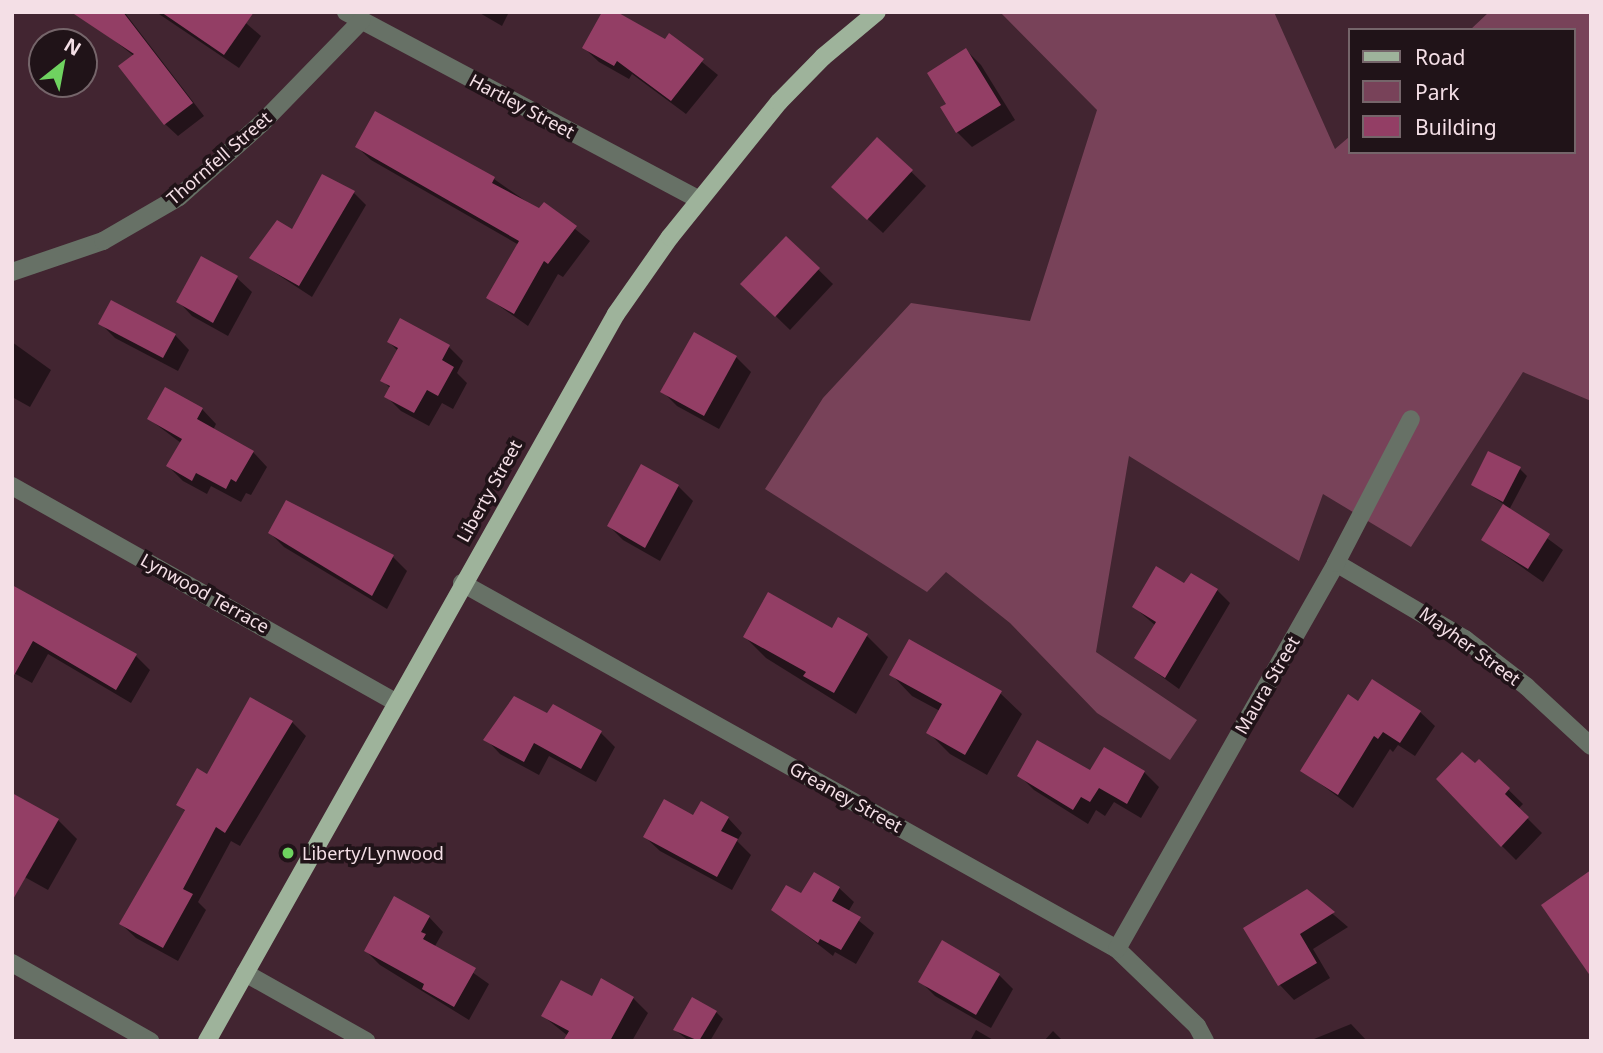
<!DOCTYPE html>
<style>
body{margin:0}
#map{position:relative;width:1603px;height:1053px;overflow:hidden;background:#422531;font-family:"Noto Sans",sans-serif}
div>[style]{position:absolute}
.green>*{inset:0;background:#784259}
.shadow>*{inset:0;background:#0007}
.building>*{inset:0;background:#933e65}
.minor>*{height:18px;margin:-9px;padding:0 9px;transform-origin:9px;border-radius:9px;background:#677166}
.major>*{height:18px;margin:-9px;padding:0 9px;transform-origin:9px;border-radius:9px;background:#9eb39b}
.dots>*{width:19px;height:19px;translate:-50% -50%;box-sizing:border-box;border:4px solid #201318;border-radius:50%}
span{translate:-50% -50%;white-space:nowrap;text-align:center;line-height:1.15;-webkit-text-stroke:7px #201318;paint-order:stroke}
.street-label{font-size:18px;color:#f4dfe6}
.poi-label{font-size:18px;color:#f4dfe6}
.left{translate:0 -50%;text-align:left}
.frame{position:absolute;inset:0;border:14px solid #f4dfe6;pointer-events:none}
.legend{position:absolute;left:1348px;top:28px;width:228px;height:126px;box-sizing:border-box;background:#201318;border:2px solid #75656a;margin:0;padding:9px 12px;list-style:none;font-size:21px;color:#f4dfe6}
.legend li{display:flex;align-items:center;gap:14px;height:35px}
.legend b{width:35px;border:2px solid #75656a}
.north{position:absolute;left:28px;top:28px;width:70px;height:70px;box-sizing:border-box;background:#201318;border:2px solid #75656a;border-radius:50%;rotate:31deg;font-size:19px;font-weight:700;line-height:28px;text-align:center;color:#f4dfe6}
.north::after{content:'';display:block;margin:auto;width:24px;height:32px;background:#6fd360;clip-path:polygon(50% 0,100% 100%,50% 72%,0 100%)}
</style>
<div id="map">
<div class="green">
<i style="clip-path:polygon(1000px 12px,1274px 12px,1335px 149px,1349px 137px,1349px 152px,1573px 152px,1573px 30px,1470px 30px,1489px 12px,1591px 12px,1591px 401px,1523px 372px,1411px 547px,1323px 494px,1299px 561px,1129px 456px,1096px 652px,1197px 720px,1170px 760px,1097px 713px,1010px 623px,946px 572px,927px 592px,765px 489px,823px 398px,911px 303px,1030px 321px,1097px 110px)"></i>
</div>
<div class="shadow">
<i style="clip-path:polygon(106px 12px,125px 13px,204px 116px,178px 136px,165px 124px,134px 56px,97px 27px)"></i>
<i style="clip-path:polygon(156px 12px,233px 12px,261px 36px,239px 68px)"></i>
<i style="clip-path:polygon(478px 12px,509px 12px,502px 26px)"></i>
<i style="clip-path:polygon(670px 36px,718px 75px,686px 114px,632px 74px,629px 79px,599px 62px,584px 48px,665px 42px)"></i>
<i style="clip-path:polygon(966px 50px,981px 65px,1015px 120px,972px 147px,957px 132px)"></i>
<i style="clip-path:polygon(877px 139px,926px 186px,883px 233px,848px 201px)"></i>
<i style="clip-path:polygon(357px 147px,494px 179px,540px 211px,544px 204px,590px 241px,563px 277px,558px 274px,528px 326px,488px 298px,519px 245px,371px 160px)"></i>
<i style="clip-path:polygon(354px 193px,366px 205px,312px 297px,251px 257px)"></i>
<i style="clip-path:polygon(786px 238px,833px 284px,790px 330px,757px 298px)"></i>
<i style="clip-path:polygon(201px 258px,237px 278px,252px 292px,228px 336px,192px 316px,178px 301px)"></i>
<i style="clip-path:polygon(100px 323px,175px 335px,189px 350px,178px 371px,115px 338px)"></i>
<i style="clip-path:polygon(695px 334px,736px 357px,751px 372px,719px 429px,677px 406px,663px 392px)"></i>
<i style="clip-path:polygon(12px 342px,51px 370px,30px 407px,12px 397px)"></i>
<i style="clip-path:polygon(389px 342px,449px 347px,463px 361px,457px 373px,467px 383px,453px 409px,442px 403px,429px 426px,401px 411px,387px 397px,391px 389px,382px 380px,398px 351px)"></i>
<i style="clip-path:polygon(202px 409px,216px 424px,213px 430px,253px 452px,267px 467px,251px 495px,246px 493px,241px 502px,211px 486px,207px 494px,183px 481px,168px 466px,181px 443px,149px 419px)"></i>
<i style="clip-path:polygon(641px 466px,678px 486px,693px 501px,660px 561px,623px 540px,609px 526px)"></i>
<i style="clip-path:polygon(1520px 469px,1527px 476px,1509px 510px,1563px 550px,1543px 582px,1483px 540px,1505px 505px,1473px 484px)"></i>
<i style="clip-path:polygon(270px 533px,393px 557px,407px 571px,387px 609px,284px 547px)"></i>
<i style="clip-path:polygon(1185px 585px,1217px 590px,1230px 603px,1179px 689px,1136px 658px,1156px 626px,1134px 607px)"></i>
<i style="clip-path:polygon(12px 587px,136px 656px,150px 670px,131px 703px,48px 654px,32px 683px,12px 672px)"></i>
<i style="clip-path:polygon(832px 630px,867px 636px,888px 657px,856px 714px,766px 658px,745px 637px)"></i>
<i style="clip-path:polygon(891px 674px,1000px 693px,1022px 714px,987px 775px,950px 754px,928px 732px,940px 711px,912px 696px)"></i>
<i style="clip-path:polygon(1359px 703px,1420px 712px,1435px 726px,1415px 756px,1398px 745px,1393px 752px,1390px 749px,1353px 808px,1303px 771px)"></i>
<i style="clip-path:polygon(292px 722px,306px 736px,240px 846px,231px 841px,198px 902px,206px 910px,178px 961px,136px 938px,121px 924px,186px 812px,178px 804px,207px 776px)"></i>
<i style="clip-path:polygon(601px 733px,615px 747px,596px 782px,549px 756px,539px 775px,500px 754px,486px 739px)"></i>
<i style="clip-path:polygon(1104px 749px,1144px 772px,1159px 787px,1141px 818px,1114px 802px,1105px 816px,1096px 810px,1088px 824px,1034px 790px,1019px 775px,1091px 773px)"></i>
<i style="clip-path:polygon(1479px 761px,1523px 804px,1518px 809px,1542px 833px,1516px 860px,1502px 846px,1475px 766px)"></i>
<i style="clip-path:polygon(694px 817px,728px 818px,742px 833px,737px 841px,751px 855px,732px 890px,660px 851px,645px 837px)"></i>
<i style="clip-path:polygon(58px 820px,77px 839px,48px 890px,12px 870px)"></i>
<i style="clip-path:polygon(839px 888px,854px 902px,848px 912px,874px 933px,856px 964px,835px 952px,833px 956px,773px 909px,802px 896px)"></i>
<i style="clip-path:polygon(1307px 892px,1348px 927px,1313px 949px,1330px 978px,1294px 1000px,1280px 985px,1245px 929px)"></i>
<i style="clip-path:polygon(429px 917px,443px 932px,435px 946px,489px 984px,469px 1020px,380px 965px,366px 951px)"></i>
<i style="clip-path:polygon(999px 975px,1013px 989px,991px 1028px,935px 996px,920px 981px)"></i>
<i style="clip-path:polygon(633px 998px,648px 1013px,632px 1041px,565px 1041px,568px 1036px,543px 1016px,592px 999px)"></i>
<i style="clip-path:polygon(716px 1012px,723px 1019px,710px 1041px,689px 1041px,675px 1030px)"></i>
<i style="clip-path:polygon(1351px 1024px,1367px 1041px,1314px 1041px,1314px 1039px)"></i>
<i style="clip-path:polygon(976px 1030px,995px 1041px,970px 1041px)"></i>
<i style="clip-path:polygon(1053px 1031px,1063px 1041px,1044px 1041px)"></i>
</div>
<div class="building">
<i style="clip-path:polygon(71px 12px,123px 12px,193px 103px,164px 125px,118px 66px,134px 54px)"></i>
<i style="clip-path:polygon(161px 12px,254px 12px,224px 55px)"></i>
<i style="clip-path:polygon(602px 12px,617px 12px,665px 39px,669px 33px,704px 59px,671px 101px,617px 61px,614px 66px,582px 48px)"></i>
<i style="clip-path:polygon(966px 48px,1001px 105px,956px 133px,940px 107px,946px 104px,927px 73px)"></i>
<i style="clip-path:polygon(375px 111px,495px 177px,492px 183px,539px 208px,544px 202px,577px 226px,548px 264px,544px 261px,514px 314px,486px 298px,519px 241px,355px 147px)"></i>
<i style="clip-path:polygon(877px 137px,913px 170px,867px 220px,831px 187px)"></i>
<i style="clip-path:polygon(322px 174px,355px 191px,299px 286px,249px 258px,277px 220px,292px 229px)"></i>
<i style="clip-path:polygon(786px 236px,820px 268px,775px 317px,740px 284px)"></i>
<i style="clip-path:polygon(201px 256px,238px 276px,213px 323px,176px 302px)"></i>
<i style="clip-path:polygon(111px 300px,176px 334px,163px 358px,98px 324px)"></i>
<i style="clip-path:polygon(400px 318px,450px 345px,442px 360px,454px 367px,438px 396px,427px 390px,414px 413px,384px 397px,390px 386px,380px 381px,398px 348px,387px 342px)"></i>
<i style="clip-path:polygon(694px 332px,737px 356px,704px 416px,660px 392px)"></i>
<i style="clip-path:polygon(165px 387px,203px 408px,197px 419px,254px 451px,236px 482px,231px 479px,226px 489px,196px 473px,192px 481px,166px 466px,182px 439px,147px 419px)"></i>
<i style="clip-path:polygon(1488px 451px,1521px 467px,1503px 502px,1471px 485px)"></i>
<i style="clip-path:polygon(641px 464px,679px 485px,645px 548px,607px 526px)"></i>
<i style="clip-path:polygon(286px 500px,394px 555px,372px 596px,268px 533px)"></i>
<i style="clip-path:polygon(1503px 504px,1550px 534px,1528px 569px,1481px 540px)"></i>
<i style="clip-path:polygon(1156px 566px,1184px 583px,1191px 573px,1218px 589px,1165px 678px,1134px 658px,1156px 622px,1132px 607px)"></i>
<i style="clip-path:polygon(12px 585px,137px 654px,116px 690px,33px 641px,12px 679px)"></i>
<i style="clip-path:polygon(768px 592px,832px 628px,838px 617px,868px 634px,834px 693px,803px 676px,806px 672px,743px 637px)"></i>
<i style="clip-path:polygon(909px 639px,1002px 691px,965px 755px,926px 733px,942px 704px,889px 675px)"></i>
<i style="clip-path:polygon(1372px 679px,1421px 711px,1400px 743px,1383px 732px,1378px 739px,1374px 736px,1338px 795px,1300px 771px,1348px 694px,1358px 701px)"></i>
<i style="clip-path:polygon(514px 696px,547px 713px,553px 704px,602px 731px,581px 769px,534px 743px,524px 762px,483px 740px)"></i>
<i style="clip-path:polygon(250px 697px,293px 721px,225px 833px,216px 827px,183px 889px,193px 894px,163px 948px,119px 924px,185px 810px,176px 805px,197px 768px,207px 774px)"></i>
<i style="clip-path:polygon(1037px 740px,1090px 770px,1104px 747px,1145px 771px,1127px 804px,1099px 788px,1090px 802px,1081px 797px,1073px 810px,1017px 776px)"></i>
<i style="clip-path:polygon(1462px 752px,1475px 763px,1479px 759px,1510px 788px,1505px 794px,1529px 817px,1501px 847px,1436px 779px)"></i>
<i style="clip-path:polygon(12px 793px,59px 819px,12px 901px)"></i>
<i style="clip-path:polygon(664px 799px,693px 815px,701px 801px,729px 817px,721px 831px,738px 839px,717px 877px,643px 837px)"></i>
<i style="clip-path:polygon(1591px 870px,1591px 977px,1541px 905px)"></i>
<i style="clip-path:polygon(814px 872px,840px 887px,832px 901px,861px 917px,841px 950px,820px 939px,818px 943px,771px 910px,786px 885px,801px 893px)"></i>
<i style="clip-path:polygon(1307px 889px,1335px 912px,1300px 934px,1317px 963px,1278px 986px,1243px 928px)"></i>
<i style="clip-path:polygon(394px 896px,430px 916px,421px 932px,426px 934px,423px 939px,476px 968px,454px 1007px,422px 989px,424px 984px,364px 951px)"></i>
<i style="clip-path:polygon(942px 940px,1000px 974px,976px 1015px,918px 982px)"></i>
<i style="clip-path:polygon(601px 978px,634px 997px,610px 1041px,563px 1041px,569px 1031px,541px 1016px,561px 980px,592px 996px)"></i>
<i style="clip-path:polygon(692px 997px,717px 1011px,699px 1041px,673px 1030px)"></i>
</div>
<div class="minor">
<i style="left:346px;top:12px;width:400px;rotate:28deg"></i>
<i style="left:12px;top:272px;width:96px;rotate:-18.8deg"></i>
<i style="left:103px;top:241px;width:88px;rotate:-30.1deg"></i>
<i style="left:179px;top:197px;width:110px;rotate:-41.7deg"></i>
<i style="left:261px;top:124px;width:144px;rotate:-45.8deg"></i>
<i style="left:12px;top:486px;width:441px;rotate:29.4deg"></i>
<i style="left:1336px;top:563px;width:150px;rotate:30.5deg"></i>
<i style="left:1465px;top:639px;width:78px;rotate:37.7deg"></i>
<i style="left:1527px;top:687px;width:87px;rotate:42.7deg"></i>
<i style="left:462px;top:583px;width:750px;rotate:29.2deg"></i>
<i style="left:1117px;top:949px;width:111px;rotate:43.9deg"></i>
<i style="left:1197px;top:1026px;width:17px;rotate:62deg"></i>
<i style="left:1117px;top:949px;width:444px;rotate:-60.4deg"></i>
<i style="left:1336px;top:563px;width:162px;rotate:-62.5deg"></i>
<i style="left:12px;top:963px;width:159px;rotate:29.5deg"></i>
<i style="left:245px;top:973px;width:139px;rotate:29.3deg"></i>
</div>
<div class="major">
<i style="left:207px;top:1041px;width:834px;rotate:-60.64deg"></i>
<i style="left:616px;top:314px;width:94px;rotate:-55deg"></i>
<i style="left:670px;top:237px;width:174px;rotate:-51.1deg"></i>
<i style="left:779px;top:102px;width:63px;rotate:-45.6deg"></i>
<i style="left:823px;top:57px;width:70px;rotate:-39.8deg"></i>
</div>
<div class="dots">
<i style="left:288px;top:853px;background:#6fd360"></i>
</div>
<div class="street-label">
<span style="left:522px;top:106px;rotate:28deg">Hartley Street</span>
<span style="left:219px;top:158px;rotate:-41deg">Thornfell Street</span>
<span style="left:489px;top:491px;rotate:-61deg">Liberty Street</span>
<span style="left:205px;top:593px;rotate:29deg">Lynwood Terrace</span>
<span style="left:1470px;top:646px;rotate:36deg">Mayher Street</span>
<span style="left:1267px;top:685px;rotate:-60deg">Maura Street</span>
<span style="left:846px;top:797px;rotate:29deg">Greaney Street</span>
</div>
<div class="poi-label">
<span class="left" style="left:302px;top:853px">Liberty/Lynwood</span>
</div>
<div class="frame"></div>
<ul class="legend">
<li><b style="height:9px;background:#9eb39b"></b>Road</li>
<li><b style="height:19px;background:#784259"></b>Park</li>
<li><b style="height:19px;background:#933e65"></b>Building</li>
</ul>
<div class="north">N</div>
</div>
